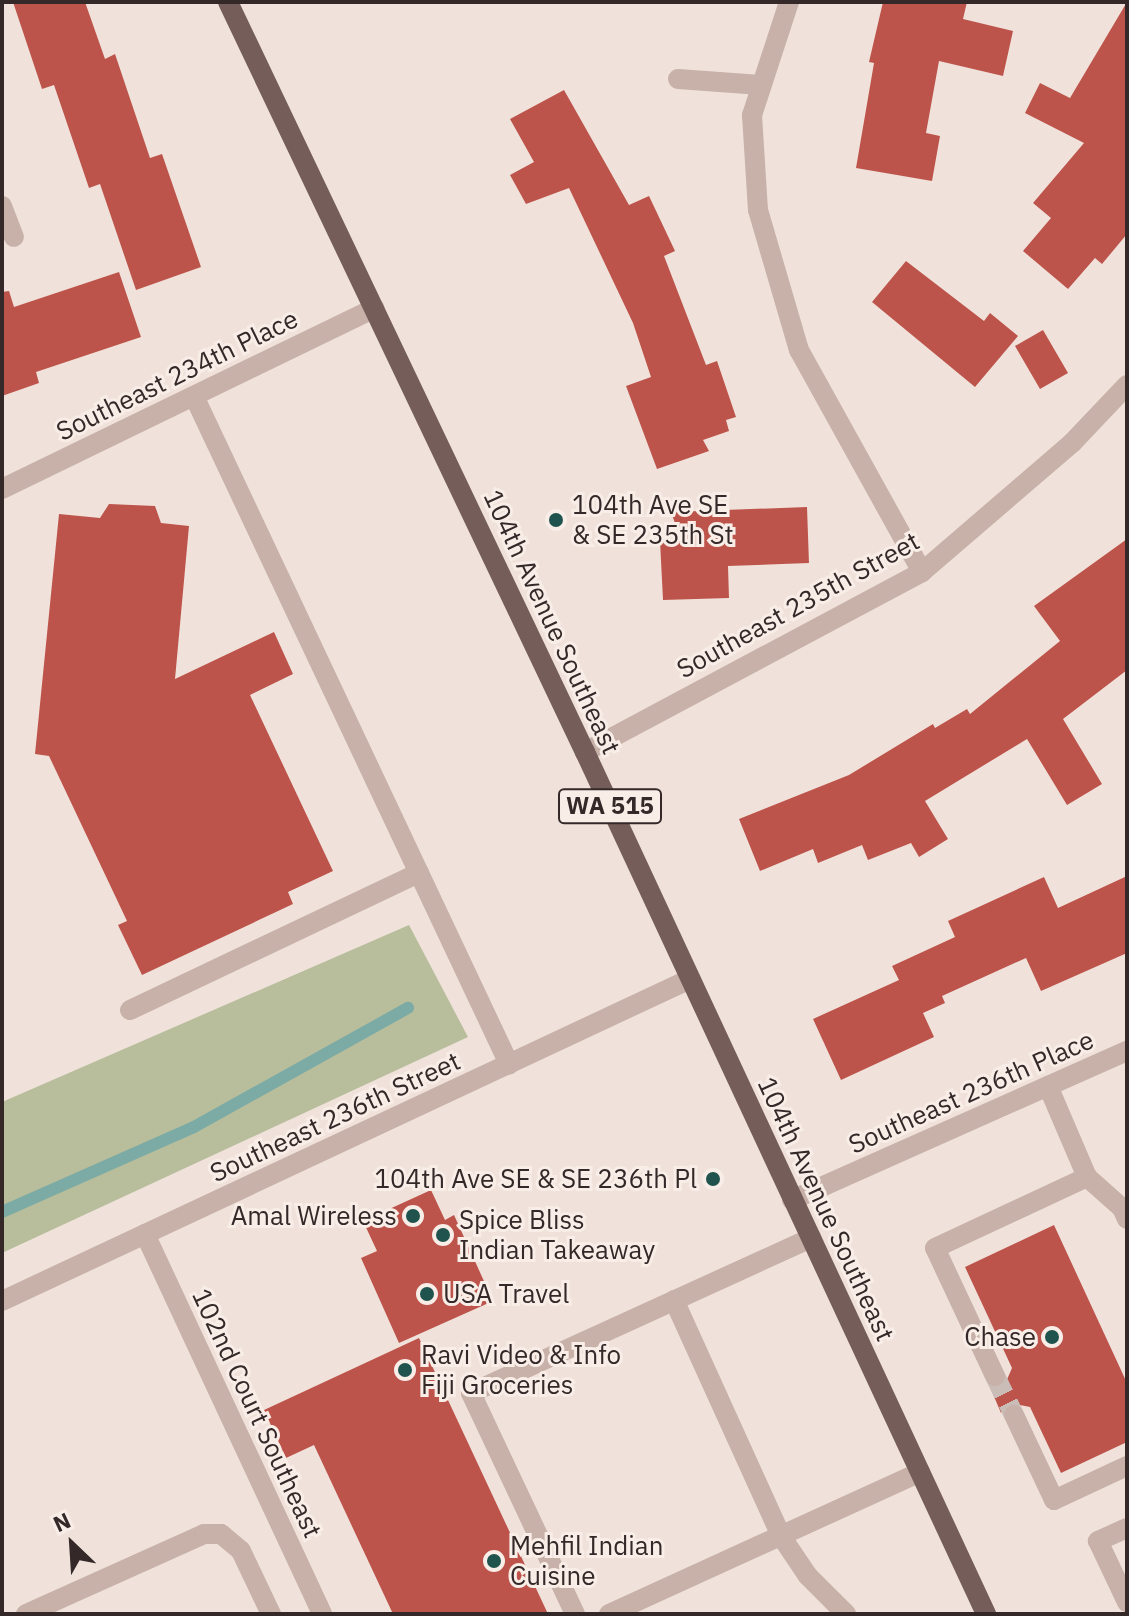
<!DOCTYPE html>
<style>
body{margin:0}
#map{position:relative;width:1129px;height:1616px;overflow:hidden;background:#f0e2db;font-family:"IBM Plex Sans",sans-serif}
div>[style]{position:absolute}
.green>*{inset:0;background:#b8be9c}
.stream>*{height:12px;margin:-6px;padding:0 6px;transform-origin:6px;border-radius:6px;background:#7caba5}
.building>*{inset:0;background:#bd544b}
.minor-tunnel>*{height:20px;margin-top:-10px;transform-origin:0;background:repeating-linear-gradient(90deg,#cabdb7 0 20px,transparent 0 30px)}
.minor>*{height:20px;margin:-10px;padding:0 10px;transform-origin:10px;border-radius:10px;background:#c7b1a8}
.major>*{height:20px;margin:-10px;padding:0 10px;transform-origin:10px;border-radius:10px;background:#755e5a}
.dots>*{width:22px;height:22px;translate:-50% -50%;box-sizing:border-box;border:4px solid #f8ede7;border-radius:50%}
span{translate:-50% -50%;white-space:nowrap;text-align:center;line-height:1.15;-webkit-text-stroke:6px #f8ede7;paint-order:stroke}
.shield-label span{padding:2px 6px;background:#f8ede7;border:2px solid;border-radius:6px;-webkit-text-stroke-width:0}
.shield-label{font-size:24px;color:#342928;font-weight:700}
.street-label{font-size:26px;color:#342928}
.poi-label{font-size:26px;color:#342928}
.left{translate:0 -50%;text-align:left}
.right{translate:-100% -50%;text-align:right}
.frame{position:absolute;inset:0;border:4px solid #342928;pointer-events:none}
.north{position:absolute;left:32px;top:1504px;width:80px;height:80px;-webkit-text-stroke:6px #f8ede7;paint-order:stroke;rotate:335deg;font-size:22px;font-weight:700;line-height:32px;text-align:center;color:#342928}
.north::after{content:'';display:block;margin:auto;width:28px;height:36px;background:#342928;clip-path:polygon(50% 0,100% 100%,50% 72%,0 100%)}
</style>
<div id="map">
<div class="green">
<i style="clip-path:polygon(409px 925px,468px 1037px,2px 1253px,2px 1102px)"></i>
</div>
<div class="stream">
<i style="left:2px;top:1212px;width:210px;rotate:-23.9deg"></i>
<i style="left:194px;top:1127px;width:245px;rotate:-29.1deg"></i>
</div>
<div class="building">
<i style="clip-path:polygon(13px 2px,85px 2px,105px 59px,115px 54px,150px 158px,162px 154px,201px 267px,136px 290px,100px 184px,89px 188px,54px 85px,42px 89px)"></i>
<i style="clip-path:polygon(883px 2px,967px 2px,963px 19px,1013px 31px,1003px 76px,939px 61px,926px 133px,940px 136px,932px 181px,856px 168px,874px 63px,869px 62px)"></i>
<i style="clip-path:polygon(1127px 2px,1127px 234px,1102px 264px,1095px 258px,1068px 289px,1023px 251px,1051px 218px,1033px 203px,1084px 143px,1025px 113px,1040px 83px,1070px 98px)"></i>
<i style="clip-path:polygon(564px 90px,629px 205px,649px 196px,675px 251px,664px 256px,706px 365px,717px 361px,736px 417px,726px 420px,729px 431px,703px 440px,709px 451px,657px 469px,626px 386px,651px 377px,633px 323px,569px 188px,526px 204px,510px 175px,534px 162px,510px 119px)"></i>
<i style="clip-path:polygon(906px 261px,984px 321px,990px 313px,1018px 336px,975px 387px,872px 302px)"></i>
<i style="clip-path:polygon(119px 272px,141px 337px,36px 372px,39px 383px,2px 396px,2px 292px,9px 291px,14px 307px)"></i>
<i style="clip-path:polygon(1043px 330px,1068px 373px,1040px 389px,1015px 346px)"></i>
<i style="clip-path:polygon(109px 504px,155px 506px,161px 523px,189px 526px,175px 679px,274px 632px,293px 674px,250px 695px,333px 871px,288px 892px,293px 904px,142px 975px,118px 925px,127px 921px,49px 756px,35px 754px,59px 514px,100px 518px)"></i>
<i style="clip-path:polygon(807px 507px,809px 563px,728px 566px,729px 598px,663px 600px,660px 541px,681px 540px,671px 512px)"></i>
<i style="clip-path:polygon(1127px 539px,1127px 670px,1063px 719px,1102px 784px,1067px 805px,1027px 739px,925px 801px,948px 839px,919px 857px,911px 843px,868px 860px,862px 845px,818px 863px,813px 849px,760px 871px,739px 819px,849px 775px,933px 724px,935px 728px,967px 709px,970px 714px,1060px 641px,1034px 606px)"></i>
<i style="clip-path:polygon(1127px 876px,1127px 953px,1041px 991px,1026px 958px,942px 996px,945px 1003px,923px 1013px,934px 1037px,841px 1080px,813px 1019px,899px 980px,892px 966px,955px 937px,948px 921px,1044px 877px,1058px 908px)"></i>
<i style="clip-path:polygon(431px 1190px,445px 1220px,454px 1215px,493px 1301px,399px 1343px,361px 1258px,377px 1251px,363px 1221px)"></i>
<i style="clip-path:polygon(1054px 1225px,1127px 1383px,1127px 1442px,1061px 1473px,1030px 1407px,1009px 1403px,1001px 1413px,990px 1387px,1005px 1384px,1012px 1368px,965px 1267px)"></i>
<i style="clip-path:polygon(419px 1338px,548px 1614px,393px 1614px,314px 1445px,286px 1458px,264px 1410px)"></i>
</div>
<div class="minor-tunnel">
<i style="left:995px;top:1376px;width:43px;rotate:64deg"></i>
</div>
<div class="minor">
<i style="left:789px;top:2px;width:119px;rotate:108.1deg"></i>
<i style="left:752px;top:115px;width:95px;rotate:86.4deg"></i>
<i style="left:758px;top:210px;width:146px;rotate:73.7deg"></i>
<i style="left:799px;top:350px;width:254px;rotate:61deg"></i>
<i style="left:678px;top:79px;width:83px;rotate:4.1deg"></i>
<i style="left:2px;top:206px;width:33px;rotate:69deg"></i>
<i style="left:194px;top:396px;width:739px;rotate:64.75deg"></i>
<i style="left:2px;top:489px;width:414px;rotate:-25.9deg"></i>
<i style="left:585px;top:752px;width:382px;rotate:-28.1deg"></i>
<i style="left:922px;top:572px;width:198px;rotate:-40.7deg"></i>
<i style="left:1072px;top:443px;width:80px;rotate:-46.5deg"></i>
<i style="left:130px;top:1010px;width:320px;rotate:-25.4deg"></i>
<i style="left:1048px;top:1086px;width:99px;rotate:66.8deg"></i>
<i style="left:1087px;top:1177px;width:47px;rotate:41.5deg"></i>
<i style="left:1122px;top:1208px;width:12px;rotate:66deg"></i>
<i style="left:792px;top:1200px;width:367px;rotate:-24deg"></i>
<i style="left:145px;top:1234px;width:419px;rotate:65deg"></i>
<i style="left:674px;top:1300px;width:259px;rotate:65.6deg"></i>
<i style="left:781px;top:1536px;width:48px;rotate:56deg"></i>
<i style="left:808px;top:1576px;width:54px;rotate:45deg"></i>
<i style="left:2px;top:1301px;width:760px;rotate:-25.08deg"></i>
<i style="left:995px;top:1376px;width:141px;rotate:-115.1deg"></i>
<i style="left:935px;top:1248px;width:168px;rotate:-25deg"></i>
<i style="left:1014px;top:1415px;width:94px;rotate:64.8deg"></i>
<i style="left:1054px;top:1500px;width:81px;rotate:-25deg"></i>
<i style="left:1127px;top:1528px;width:32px;rotate:156deg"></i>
<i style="left:1098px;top:1541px;width:68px;rotate:64.6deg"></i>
<i style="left:26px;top:1614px;width:195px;rotate:-24.2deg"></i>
<i style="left:204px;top:1534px;width:17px"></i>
<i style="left:221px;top:1534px;width:26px;rotate:40deg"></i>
<i style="left:241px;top:1551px;width:70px;rotate:64.5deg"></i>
<i style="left:575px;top:1614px;width:244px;rotate:-115.2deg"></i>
<i style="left:471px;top:1393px;width:374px;rotate:-24.5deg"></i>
<i style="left:609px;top:1614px;width:342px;rotate:-24.5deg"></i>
</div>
<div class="major">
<i style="left:228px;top:2px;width:831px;rotate:64.55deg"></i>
<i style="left:585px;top:752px;width:951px;rotate:65.05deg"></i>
</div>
<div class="dots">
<i style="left:556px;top:520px;background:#20534d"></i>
<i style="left:713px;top:1179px;background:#20534d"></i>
<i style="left:413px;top:1216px;background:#20534d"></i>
<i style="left:443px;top:1235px;background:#20534d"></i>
<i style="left:427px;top:1294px;background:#20534d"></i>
<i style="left:1052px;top:1337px;background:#20534d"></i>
<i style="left:405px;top:1370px;background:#20534d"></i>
<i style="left:494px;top:1561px;background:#20534d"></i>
</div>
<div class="shield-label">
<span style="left:610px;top:806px">WA 515</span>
</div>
<div class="street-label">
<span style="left:177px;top:375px;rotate:-26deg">Southeast 234th Place</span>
<span style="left:798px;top:605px;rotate:-29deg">Southeast 235th Street</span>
<span style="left:552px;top:622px;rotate:65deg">104th Avenue Southeast</span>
<span style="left:971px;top:1092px;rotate:-24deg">Southeast 236th Place</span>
<span style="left:335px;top:1117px;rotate:-25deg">Southeast 236th Street</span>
<span style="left:826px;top:1209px;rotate:65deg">104th Avenue Southeast</span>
<span style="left:257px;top:1413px;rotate:65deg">102nd Court Southeast</span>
</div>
<div class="poi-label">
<span class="left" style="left:572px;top:520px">104th Ave SE<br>&amp; SE 235th St</span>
<span class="right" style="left:697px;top:1179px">104th Ave SE &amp; SE 236th Pl</span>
<span class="right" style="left:397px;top:1216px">Amal Wireless</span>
<span class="left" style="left:459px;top:1235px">Spice Bliss<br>Indian Takeaway</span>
<span class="left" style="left:443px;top:1294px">USA Travel</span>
<span class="right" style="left:1036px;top:1337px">Chase</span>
<span class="left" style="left:421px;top:1370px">Ravi Video &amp; Info<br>Fiji Groceries</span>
<span class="left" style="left:510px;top:1561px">Mehfil Indian<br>Cuisine</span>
</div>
<div class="frame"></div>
<div class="north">N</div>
</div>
